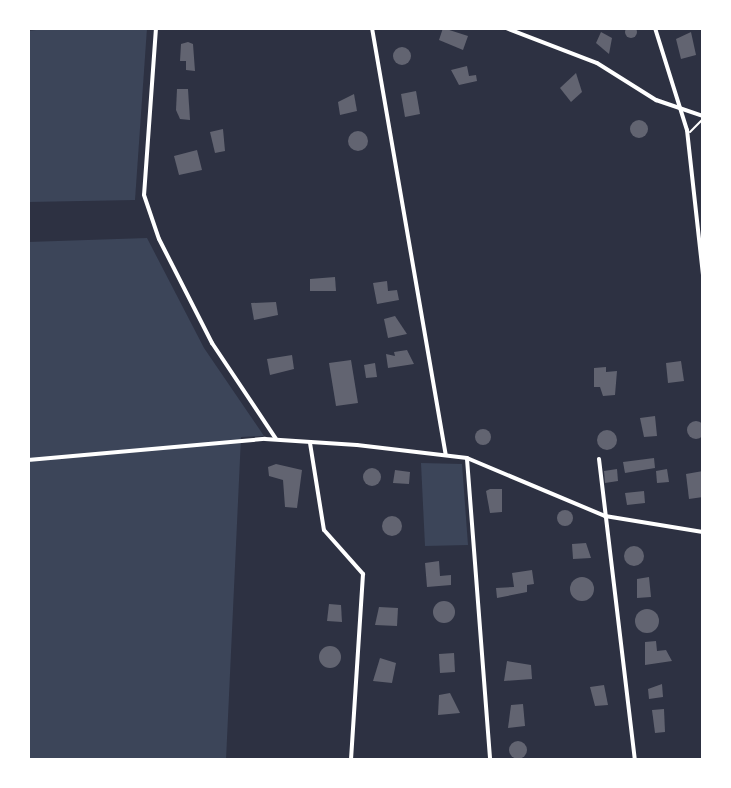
<!DOCTYPE html>
<style>
body{margin:0}
#map{position:relative;width:731px;height:788px;overflow:hidden;background:#2d3142;font-family:"Fira Sans",sans-serif}
div>[style]{position:absolute}
.green>*{inset:0;background:#3c4559}
.building>*{inset:0;background:#626471}
.round{border-radius:50%}
.service>*{height:2px;margin:-1px;padding:0 1px;transform-origin:1px;border-radius:1px;background:#fff}
.minor>*{height:4px;margin:-2px;padding:0 2px;transform-origin:2px;border-radius:2px;background:#fff}
span{translate:-50% -50%;white-space:nowrap;text-align:center;line-height:1.15;-webkit-text-stroke:6px #fff;paint-order:stroke}
.frame{position:absolute;inset:0;border:30px solid #fff;pointer-events:none}
</style>
<div id="map">
<div class="green">
<i style="clip-path:polygon(52px 28px,147px 28px,135px 200px,28px 202px,28px 31px)"></i>
<i style="clip-path:polygon(147px 238px,204px 348px,264px 436px,241px 437px,226px 760px,28px 760px,28px 242px)"></i>
<i style="clip-path:polygon(421px 463px,462px 464px,468px 545px,425px 546px)"></i>
</div>
<div class="building">
<i class="round" style="left:625px;top:26px;width:12px;height:12px"></i>
<i style="clip-path:polygon(443px 28px,468px 36px,463px 50px,439px 40px)"></i>
<i style="clip-path:polygon(601px 32px,612px 38px,609px 54px,596px 43px)"></i>
<i style="clip-path:polygon(691px 32px,696px 55px,681px 59px,676px 39px)"></i>
<i style="clip-path:polygon(188px 42px,193px 44px,195px 71px,186px 70px,186px 61px,180px 61px,181px 44px)"></i>
<i class="round" style="left:393px;top:47px;width:18px;height:18px"></i>
<i style="clip-path:polygon(467px 66px,469px 76px,476px 75px,477px 81px,459px 85px,451px 70px)"></i>
<i style="clip-path:polygon(576px 73px,582px 92px,571px 102px,560px 88px)"></i>
<i style="clip-path:polygon(177px 89px,188px 89px,190px 120px,180px 119px,176px 110px)"></i>
<i style="clip-path:polygon(416px 91px,420px 114px,405px 117px,401px 94px)"></i>
<i style="clip-path:polygon(354px 94px,357px 111px,340px 115px,338px 102px)"></i>
<i class="round" style="left:630px;top:120px;width:18px;height:18px"></i>
<i style="clip-path:polygon(223px 129px,225px 151px,215px 153px,210px 132px)"></i>
<i class="round" style="left:348px;top:131px;width:20px;height:20px"></i>
<i style="clip-path:polygon(197px 150px,202px 170px,179px 175px,174px 156px)"></i>
<i style="clip-path:polygon(335px 277px,336px 291px,310px 291px,310px 279px)"></i>
<i style="clip-path:polygon(387px 281px,388px 291px,397px 290px,399px 300px,377px 304px,373px 283px)"></i>
<i style="clip-path:polygon(276px 302px,278px 315px,254px 320px,251px 303px)"></i>
<i style="clip-path:polygon(395px 316px,407px 334px,388px 338px,384px 319px)"></i>
<i style="clip-path:polygon(407px 350px,414px 364px,388px 368px,386px 354px,395px 356px,394px 352px)"></i>
<i style="clip-path:polygon(292px 355px,294px 369px,270px 375px,267px 359px)"></i>
<i style="clip-path:polygon(351px 360px,358px 403px,336px 406px,329px 363px)"></i>
<i style="clip-path:polygon(681px 361px,684px 381px,668px 383px,666px 363px)"></i>
<i style="clip-path:polygon(375px 363px,377px 377px,366px 378px,364px 365px)"></i>
<i style="clip-path:polygon(606px 367px,606px 372px,617px 371px,615px 395px,603px 396px,600px 387px,594px 387px,594px 368px)"></i>
<i style="clip-path:polygon(655px 416px,657px 436px,644px 437px,640px 418px)"></i>
<i class="round" style="left:687px;top:421px;width:18px;height:18px"></i>
<i class="round" style="left:475px;top:429px;width:16px;height:16px"></i>
<i class="round" style="left:597px;top:430px;width:20px;height:20px"></i>
<i style="clip-path:polygon(654px 458px,655px 468px,625px 473px,623px 462px)"></i>
<i style="clip-path:polygon(276px 464px,302px 470px,297px 508px,285px 507px,283px 480px,269px 476px,268px 467px)"></i>
<i class="round" style="left:363px;top:468px;width:18px;height:18px"></i>
<i style="clip-path:polygon(617px 469px,618px 481px,605px 483px,604px 471px)"></i>
<i style="clip-path:polygon(667px 469px,669px 482px,657px 483px,656px 471px)"></i>
<i style="clip-path:polygon(395px 470px,410px 472px,409px 484px,393px 483px)"></i>
<i style="clip-path:polygon(703px 471px,703px 497px,689px 499px,686px 474px)"></i>
<i style="clip-path:polygon(490px 489px,502px 489px,502px 512px,490px 513px,486px 491px)"></i>
<i style="clip-path:polygon(644px 491px,645px 503px,627px 505px,625px 493px)"></i>
<i class="round" style="left:557px;top:510px;width:16px;height:16px"></i>
<i class="round" style="left:382px;top:516px;width:20px;height:20px"></i>
<i style="clip-path:polygon(586px 543px,591px 558px,573px 559px,572px 544px)"></i>
<i class="round" style="left:624px;top:546px;width:20px;height:20px"></i>
<i style="clip-path:polygon(439px 561px,440px 576px,451px 575px,451px 585px,427px 587px,425px 563px)"></i>
<i style="clip-path:polygon(532px 570px,534px 584px,527px 585px,527px 592px,497px 598px,496px 588px,514px 587px,512px 573px)"></i>
<i style="clip-path:polygon(649px 577px,651px 597px,637px 598px,637px 579px)"></i>
<i class="round" style="left:570px;top:577px;width:24px;height:24px"></i>
<i class="round" style="left:433px;top:601px;width:22px;height:22px"></i>
<i style="clip-path:polygon(329px 604px,341px 605px,342px 622px,327px 621px)"></i>
<i style="clip-path:polygon(379px 607px,398px 608px,397px 626px,375px 625px)"></i>
<i class="round" style="left:635px;top:609px;width:24px;height:24px"></i>
<i style="clip-path:polygon(656px 641px,657px 651px,666px 650px,672px 661px,645px 665px,645px 642px)"></i>
<i class="round" style="left:319px;top:646px;width:22px;height:22px"></i>
<i style="clip-path:polygon(454px 653px,455px 672px,440px 673px,439px 654px)"></i>
<i style="clip-path:polygon(380px 658px,396px 663px,392px 683px,373px 681px)"></i>
<i style="clip-path:polygon(507px 661px,531px 665px,532px 679px,504px 681px)"></i>
<i style="clip-path:polygon(662px 684px,663px 697px,649px 699px,648px 689px)"></i>
<i style="clip-path:polygon(604px 685px,608px 705px,595px 706px,590px 687px)"></i>
<i style="clip-path:polygon(450px 693px,460px 713px,438px 715px,439px 695px)"></i>
<i style="clip-path:polygon(523px 704px,525px 726px,508px 728px,511px 705px)"></i>
<i style="clip-path:polygon(664px 709px,665px 732px,655px 733px,652px 710px)"></i>
<i class="round" style="left:509px;top:741px;width:18px;height:18px"></i>
</div>
<div class="service">
<i style="left:690px;top:132px;width:18px;rotate:-45deg"></i>
</div>
<div class="minor">
<i style="left:156px;top:28px;width:167px;rotate:94.1deg"></i>
<i style="left:144px;top:195px;width:46px;rotate:71.2deg"></i>
<i style="left:159px;top:239px;width:117px;rotate:63deg"></i>
<i style="left:212px;top:343px;width:115px;rotate:56.3deg"></i>
<i style="left:372px;top:28px;width:433px;rotate:80.2deg"></i>
<i style="left:506px;top:28px;width:97px;rotate:21deg"></i>
<i style="left:597px;top:63px;width:70px;rotate:32.1deg"></i>
<i style="left:656px;top:100px;width:50px;rotate:18.8deg"></i>
<i style="left:655px;top:28px;width:107px;rotate:72.6deg"></i>
<i style="left:687px;top:130px;width:147px;rotate:83.7deg"></i>
<i style="left:310px;top:443px;width:88px;rotate:80.9deg"></i>
<i style="left:324px;top:530px;width:59px;rotate:48.4deg"></i>
<i style="left:363px;top:574px;width:186px;rotate:93.7deg"></i>
<i style="left:467px;top:459px;width:302px;rotate:85.6deg"></i>
<i style="left:599px;top:459px;width:303px;rotate:83.2deg"></i>
<i style="left:28px;top:460px;width:238px;rotate:-5.1deg"></i>
<i style="left:265px;top:439px;width:92px;rotate:3.7deg"></i>
<i style="left:357px;top:445px;width:111px;rotate:6.7deg"></i>
<i style="left:467px;top:458px;width:150px;rotate:22.8deg"></i>
<i style="left:605px;top:516px;width:99px;rotate:9.3deg"></i>
</div>
<div class="frame"></div>
</div>
